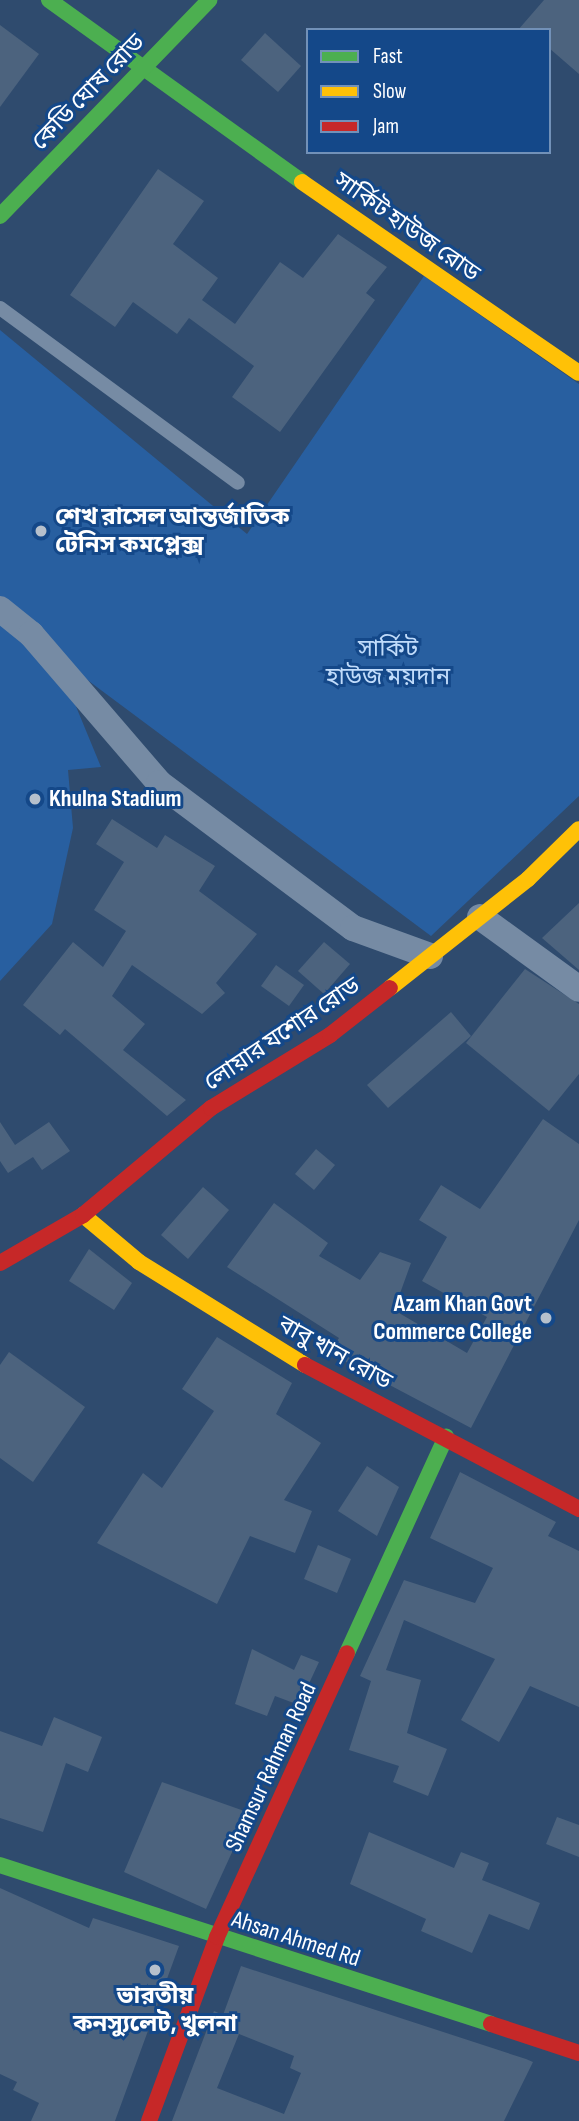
<!DOCTYPE html>
<meta charset="utf-8">
<style>
body{margin:0}
#map{position:relative;width:579px;height:2121px;overflow:hidden;background:#2f4b6e;font-family:"Sofia Sans Condensed","Noto Sans Bengali",sans-serif}
div>[style]{position:absolute}
.green>*{inset:0;background:#285fa0}
.building>*{inset:0;background:#4c637e}
.lane>*{height:14px;margin:-7px;padding:0 7px;transform-origin:7px;border-radius:7px;background:#768ba4}
.street>*{height:26px;margin:-13px;padding:0 13px;transform-origin:13px;border-radius:13px;background:#768ba4}
.fast>*{height:16px;margin:-8px;padding:0 8px;transform-origin:8px;border-radius:8px;background:#4caf50}
.slow>*{height:16px;margin:-8px;padding:0 8px;transform-origin:8px;border-radius:8px;background:#ffc107}
.jam>*{height:16px;margin:-8px;padding:0 8px;transform-origin:8px;border-radius:8px;background:#c62828}
.dots>*{width:19px;height:19px;translate:-50% -50%;box-sizing:border-box;border:4px solid #144889;border-radius:50%}
span{translate:-50% -50%;white-space:nowrap;text-align:center;line-height:1.15;-webkit-text-stroke:6px #144889;paint-order:stroke}
.street-label{font-size:24px;color:#fff}
.poi-label{font-size:24px;color:#fff;font-weight:700}
.left{translate:0 -50%;text-align:left}
.right{translate:-100% -50%;text-align:right}
.park-label{font-size:24px;color:#c1dcfb}
.legend{position:absolute;left:306px;top:28px;width:245px;height:126px;box-sizing:border-box;background:#144889;border:2px solid #7291b8;margin:0;padding:9px 12px;list-style:none;font-size:21px;color:#fff}
.legend li{display:flex;align-items:center;gap:14px;height:35px}
.legend b{width:35px;border:2px solid #7291b8}
</style>
<div id="map">
<div class="green">
<i style="clip-path:polygon(424px 276px,579px 384px,579px 796px,431px 936px,19px 629px,68px 687px,101px 767px,68px 770px,73px 828px,52px 924px,0 981px,0 330px,247px 534px)"></i>
</div>
<div class="building">
<i style="clip-path:polygon(544px 0,579px 0,579px 74px,549px 48px,549px 30px,518px 30px)"></i>
<i style="clip-path:polygon(0 25px,39px 54px,0 107px)"></i>
<i style="clip-path:polygon(265px 33px,301px 66px,278px 92px,241px 60px)"></i>
<i style="clip-path:polygon(158px 169px,204px 201px,173px 244px,218px 278px,202px 300px,235px 324px,280px 262px,303px 278px,338px 234px,387px 267px,366px 293px,375px 300px,280px 432px,232px 397px,254px 366px,189px 318px,177px 334px,133px 302px,115px 327px,70px 295px)"></i>
<i style="clip-path:polygon(112px 819px,157px 848px,165px 835px,215px 866px,199px 891px,257px 934px,216px 983px,225px 993px,202px 1014px,132px 965px,112px 996px,145px 1024px,123px 1050px,186px 1100px,167px 1116px,65px 1029px,60px 1035px,23px 1005px,73px 942px,103px 967px,126px 931px,94px 910px,124px 862px,96px 844px)"></i>
<i style="clip-path:polygon(579px 903px,579px 970px,542px 938px)"></i>
<i style="clip-path:polygon(324px 942px,350px 964px,324px 994px,298px 971px)"></i>
<i style="clip-path:polygon(276px 965px,304px 985px,289px 1006px,261px 986px)"></i>
<i style="clip-path:polygon(525px 969px,579px 1004px,579px 1074px,549px 1111px,466px 1043px)"></i>
<i style="clip-path:polygon(451px 1012px,471px 1036px,388px 1108px,367px 1085px)"></i>
<i style="clip-path:polygon(543px 1119px,579px 1144px,579px 1220px,471px 1428px,329px 1353px,339px 1338px,227px 1267px,274px 1203px,328px 1243px,319px 1256px,360px 1280px,380px 1252px,411px 1263px,394px 1310px,467px 1353px,487px 1317px,422px 1281px,447px 1237px,419px 1220px,441px 1185px,480px 1209px)"></i>
<i style="clip-path:polygon(0 1122px,15px 1145px,49px 1122px,70px 1151px,42px 1170px,33px 1157px,8px 1173px,0 1161px)"></i>
<i style="clip-path:polygon(316px 1149px,335px 1165px,314px 1190px,295px 1174px)"></i>
<i style="clip-path:polygon(203px 1187px,229px 1210px,188px 1259px,161px 1235px)"></i>
<i style="clip-path:polygon(89px 1249px,132px 1283px,114px 1310px,69px 1281px)"></i>
<i style="clip-path:polygon(217px 1337px,292px 1383px,276px 1414px,321px 1443px,284px 1500px,312px 1511px,295px 1553px,250px 1536px,217px 1604px,97px 1543px,143px 1473px,162px 1488px,214px 1411px,182px 1389px)"></i>
<i style="clip-path:polygon(9px 1352px,85px 1407px,33px 1482px,0 1458px,0 1365px)"></i>
<i style="clip-path:polygon(367px 1466px,399px 1487px,377px 1536px,338px 1511px)"></i>
<i style="clip-path:polygon(460px 1472px,556px 1522px,548px 1536px,579px 1551px,579px 1707px,530px 1686px,499px 1742px,461px 1720px,495px 1659px,404px 1620px,386px 1670px,421px 1680px,407px 1733px,447px 1749px,428px 1796px,393px 1782px,399px 1766px,349px 1750px,371px 1681px,360px 1676px,404px 1580px,475px 1603px,493px 1568px,430px 1538px)"></i>
<i style="clip-path:polygon(318px 1545px,351px 1559px,337px 1593px,304px 1579px)"></i>
<i style="clip-path:polygon(252px 1649px,294px 1670px,301px 1655px,319px 1662px,299px 1705px,275px 1696px,267px 1716px,235px 1704px)"></i>
<i style="clip-path:polygon(54px 1717px,102px 1737px,88px 1772px,66px 1763px,43px 1832px,0 1818px,0 1731px,42px 1746px)"></i>
<i style="clip-path:polygon(162px 1782px,250px 1813px,206px 1909px,124px 1872px)"></i>
<i style="clip-path:polygon(557px 1817px,579px 1825px,579px 1857px,546px 1844px)"></i>
<i style="clip-path:polygon(369px 1832px,454px 1868px,461px 1852px,489px 1863px,482px 1880px,540px 1903px,529px 1930px,489px 1914px,472px 1953px,421px 1931px,426px 1919px,350px 1884px)"></i>
<i style="clip-path:polygon(0 1888px,89px 1928px,93px 1918px,179px 1946px,115px 2121px,31px 2121px,39px 2103px,13px 2090px,17px 2082px,0 2074px)"></i>
<i style="clip-path:polygon(evenodd,241px 1966px,526px 2059px,533px 2062px,504px 2121px,172px 2121px,214px 2011px,223px 2015px,241px 1966px,239px 2034px,294px 2056px,290px 2068px,301px 2073px,284px 2114px,217px 2088px,239px 2034px)"></i>
</div>
<div class="lane">
<i style="left:0;top:308px;width:295px;rotate:36.3deg"></i>
</div>
<div class="street">
<i style="left:0;top:609px;width:40px;rotate:39deg"></i>
<i style="left:31px;top:634px;width:196px;rotate:49.3deg"></i>
<i style="left:159px;top:783px;width:242px;rotate:36.8deg"></i>
<i style="left:353px;top:928px;width:82px;rotate:20deg"></i>
<i style="left:480px;top:917px;width:122px;rotate:36deg"></i>
</div>
<div class="fast">
<i style="left:49px;top:0;width:312px;rotate:35.7deg"></i>
<i style="left:0;top:216px;width:301px;rotate:-45.9deg"></i>
<i style="left:347px;top:1653px;width:238px;rotate:-65.4deg"></i>
<i style="left:0;top:1865px;width:516px;rotate:17.94deg"></i>
</div>
<div class="slow">
<i style="left:302px;top:182px;width:336px;rotate:34.6deg"></i>
<i style="left:390px;top:988px;width:176px;rotate:-38.3deg"></i>
<i style="left:528px;top:879px;width:71px;rotate:-44.4deg"></i>
<i style="left:83px;top:1215px;width:73px;rotate:40deg"></i>
<i style="left:139px;top:1262px;width:195px;rotate:31.8deg"></i>
</div>
<div class="jam">
<i style="left:0;top:1263px;width:96px;rotate:-30deg"></i>
<i style="left:83px;top:1215px;width:167px;rotate:-39.9deg"></i>
<i style="left:211px;top:1108px;width:140px;rotate:-31.5deg"></i>
<i style="left:330px;top:1035px;width:76px;rotate:-38.1deg"></i>
<i style="left:305px;top:1365px;width:310px;rotate:27.7deg"></i>
<i style="left:491px;top:2024px;width:93px;rotate:18.2deg"></i>
<i style="left:149px;top:2121px;width:196px;rotate:-69.7deg"></i>
<i style="left:217px;top:1937px;width:312px;rotate:-65.4deg"></i>
</div>
<div class="dots">
<i style="left:41px;top:531px;background:#b6c0cc"></i>
<i style="left:35px;top:799px;background:#b6c0cc"></i>
<i style="left:546px;top:1318px;background:#b6c0cc"></i>
<i style="left:155px;top:1970px;background:#b6c0cc"></i>
</div>
<div class="street-label">
<span style="left:88px;top:92px;rotate:-46deg">কেডি ঘোষ রোড</span>
<span style="left:407px;top:227px;rotate:35deg">সার্কিট হাউজ রোড</span>
<span style="left:282px;top:1034px;rotate:-34deg">লোয়ার যশোর রোড</span>
<span style="left:335px;top:1353px;rotate:29deg">বাবু খান রোড</span>
<span style="left:271px;top:1767px;rotate:-65deg">Shamsur Rahman Road</span>
<span style="left:296px;top:1939px;rotate:18deg">Ahsan Ahmed Rd</span>
</div>
<div class="poi-label">
<span class="left" style="left:55px;top:531px">শেখ রাসেল আন্তর্জাতিক<br>টেনিস কমপ্লেক্স</span>
<span class="left" style="left:49px;top:799px">Khulna Stadium</span>
<span class="right" style="left:532px;top:1318px">Azam Khan Govt<br>Commerce College</span>
<span style="left:155px;top:2010px">ভারতীয়<br>কনস্যুলেট, খুলনা</span>
</div>
<div class="park-label">
<span style="left:388px;top:663px">সার্কিট<br>হাউজ ময়দান</span>
</div>
<ul class="legend">
<li><b style="height:9px;background:#4caf50"></b>Fast</li>
<li><b style="height:9px;background:#ffc107"></b>Slow</li>
<li><b style="height:9px;background:#c62828"></b>Jam</li>
</ul>
</div>
